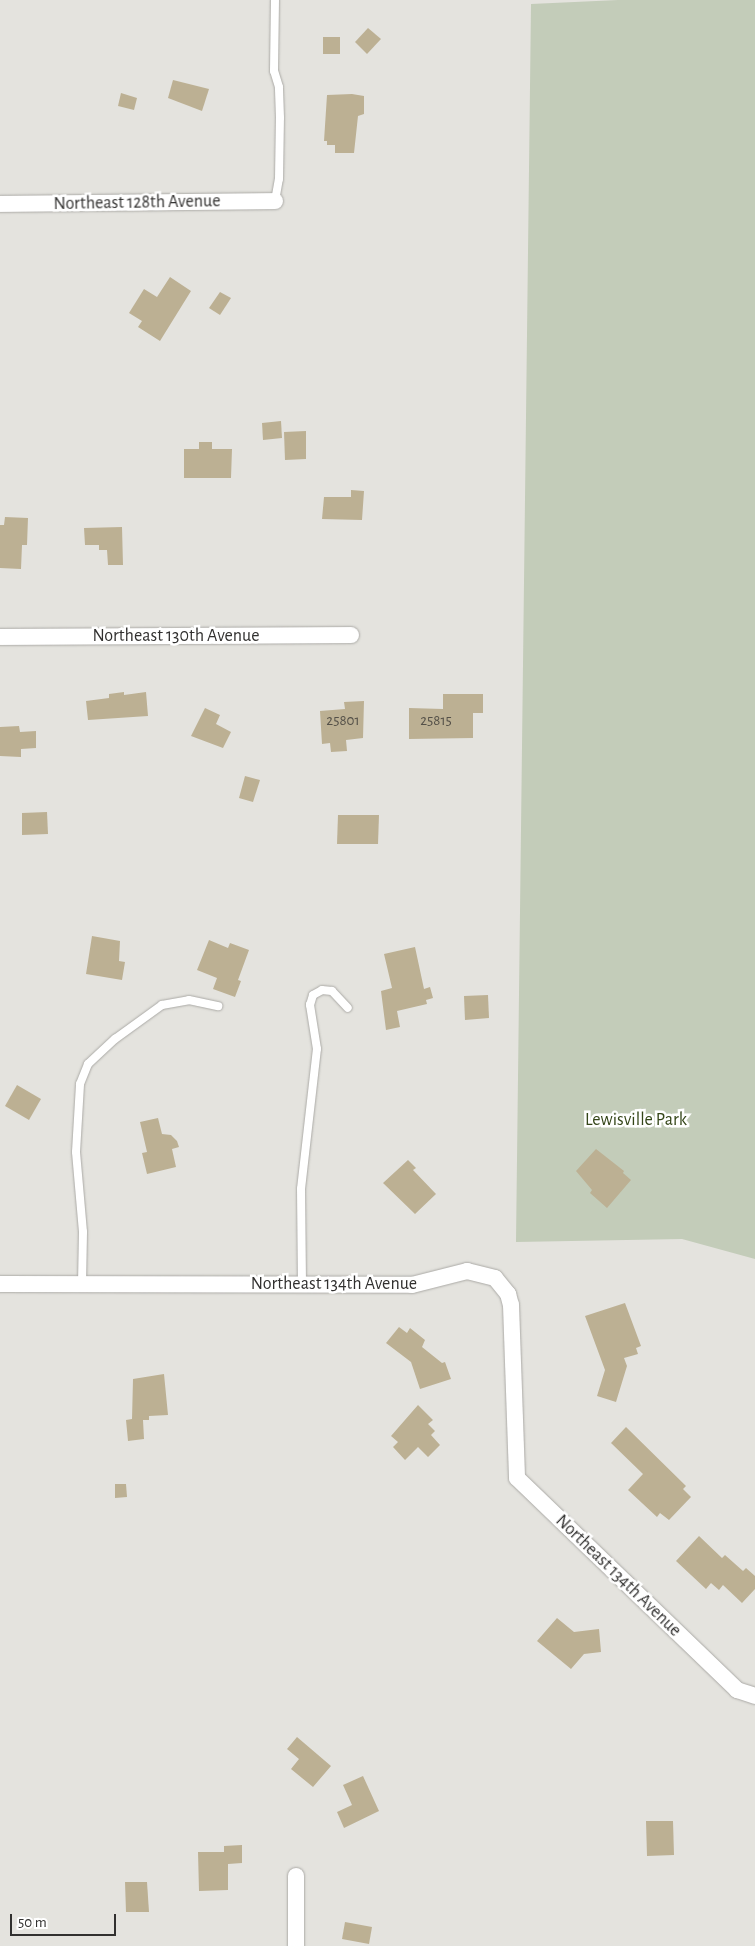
<!DOCTYPE html>
<style>
body{margin:0}
#map{position:relative;width:755px;height:1946px;overflow:hidden;background:#e4e3de;font-family:"Alegreya Sans",sans-serif}
div>[style]{position:absolute}
.green>*{inset:0;background:#c3ccb9}
.building>*{inset:0;background:#bcb093}
.roads{filter:drop-shadow(0 0 1px #abaaa6) drop-shadow(0 0 1px #abaaa6)}
.lane>*{height:8px;margin:-4px;padding:0 4px;transform-origin:4px;border-radius:4px;background:#fff}
.street>*{height:16px;margin:-8px;padding:0 8px;transform-origin:8px;border-radius:8px;background:#fff}
span{translate:-50% -50%;white-space:nowrap;text-align:center;line-height:1.15;-webkit-text-stroke:5px #fff;paint-order:stroke}
.number-label{font-size:15px;color:#545048}
.number-label span{-webkit-text-stroke-width:0}
.street-label{font-size:18px;color:#31302f}
.park-label{font-size:18px;color:#344518}
.scale{position:absolute;left:10px;top:1914px;width:106px;height:22px;box-sizing:border-box;border:2px solid #31302f;border-top:0;padding-left:6px;font-size:15px;line-height:18px;white-space:nowrap;color:#31302f;-webkit-text-stroke:4px #fff;paint-order:stroke}
</style>
<div id="map">
<div class="green">
<i style="clip-path:polygon(618px 0,755px 0,755px 1259px,682px 1239px,516px 1242px,531px 4px)"></i>
</div>
<div class="building">
<i style="clip-path:polygon(368px 28px,381px 39px,367px 54px,355px 42px)"></i>
<i style="clip-path:polygon(323px 37px,340px 37px,340px 54px,323px 54px)"></i>
<i style="clip-path:polygon(173px 80px,209px 89px,202px 111px,168px 98px)"></i>
<i style="clip-path:polygon(121px 93px,137px 98px,134px 110px,118px 106px)"></i>
<i style="clip-path:polygon(352px 94px,364px 96px,364px 114px,358px 116px,354px 153px,335px 153px,335px 145px,327px 145px,327px 141px,324px 141px,327px 95px)"></i>
<i style="clip-path:polygon(170px 277px,191px 291px,160px 341px,138px 327px,142px 321px,129px 313px,144px 289px,157px 297px)"></i>
<i style="clip-path:polygon(220px 292px,231px 298px,220px 315px,209px 308px)"></i>
<i style="clip-path:polygon(281px 421px,282px 438px,263px 440px,262px 423px)"></i>
<i style="clip-path:polygon(306px 431px,306px 459px,285px 460px,284px 432px)"></i>
<i style="clip-path:polygon(199px 442px,212px 442px,212px 449px,232px 449px,231px 478px,184px 478px,184px 449px,199px 449px)"></i>
<i style="clip-path:polygon(351px 490px,364px 491px,362px 520px,322px 519px,324px 497px,351px 497px)"></i>
<i style="clip-path:polygon(5px 517px,28px 518px,27px 545px,22px 545px,21px 569px,0 568px,0 525px,4px 525px)"></i>
<i style="clip-path:polygon(122px 527px,123px 565px,108px 565px,107px 550px,99px 550px,99px 545px,85px 545px,84px 528px)"></i>
<i style="clip-path:polygon(124px 692px,124px 695px,146px 692px,148px 716px,88px 720px,86px 701px,109px 698px,109px 694px)"></i>
<i style="clip-path:polygon(443px 694px,483px 694px,483px 713px,473px 713px,473px 738px,409px 739px,409px 708px,443px 709px)"></i>
<i style="clip-path:polygon(364px 701px,363px 738px,346px 740px,347px 751px,331px 752px,330px 743px,322px 744px,320px 711px,345px 709px,344px 702px)"></i>
<i style="clip-path:polygon(205px 708px,220px 715px,216px 724px,231px 732px,223px 748px,191px 736px)"></i>
<i style="clip-path:polygon(19px 726px,20px 732px,36px 731px,36px 748px,21px 749px,21px 757px,0 756px,0 727px)"></i>
<i style="clip-path:polygon(245px 776px,260px 780px,253px 802px,239px 798px)"></i>
<i style="clip-path:polygon(47px 812px,48px 834px,22px 835px,22px 813px)"></i>
<i style="clip-path:polygon(338px 815px,379px 815px,378px 844px,337px 844px)"></i>
<i style="clip-path:polygon(92px 936px,120px 941px,119px 961px,125px 962px,122px 980px,86px 974px)"></i>
<i style="clip-path:polygon(209px 940px,228px 948px,230px 943px,249px 950px,238px 980px,241px 981px,235px 997px,213px 989px,217px 978px,197px 970px)"></i>
<i style="clip-path:polygon(415px 947px,424px 989px,430px 987px,433px 998px,426px 1000px,427px 1004px,397px 1011px,400px 1027px,386px 1030px,381px 991px,392px 988px,384px 954px)"></i>
<i style="clip-path:polygon(488px 995px,489px 1018px,465px 1020px,464px 996px)"></i>
<i style="clip-path:polygon(17px 1085px,41px 1099px,29px 1120px,5px 1106px)"></i>
<i style="clip-path:polygon(158px 1118px,162px 1134px,171px 1135px,177px 1141px,179px 1147px,172px 1149px,176px 1167px,147px 1174px,142px 1153px,147px 1152px,140px 1122px)"></i>
<i style="clip-path:polygon(596px 1149px,624px 1171px,623px 1173px,631px 1180px,607px 1208px,590px 1193px,592px 1190px,576px 1171px)"></i>
<i style="clip-path:polygon(408px 1160px,416px 1168px,413px 1170px,436px 1194px,415px 1214px,383px 1183px)"></i>
<i style="clip-path:polygon(625px 1303px,641px 1346px,636px 1348px,638px 1354px,624px 1358px,627px 1366px,616px 1402px,597px 1396px,605px 1370px,585px 1316px)"></i>
<i style="clip-path:polygon(399px 1327px,407px 1333px,410px 1328px,425px 1340px,422px 1347px,442px 1363px,445px 1362px,451px 1379px,420px 1389px,411px 1362px,386px 1343px)"></i>
<i style="clip-path:polygon(164px 1374px,168px 1415px,149px 1416px,149px 1420px,143px 1420px,144px 1439px,128px 1441px,126px 1420px,132px 1419px,133px 1379px)"></i>
<i style="clip-path:polygon(418px 1405px,433px 1420px,428px 1424px,435px 1431px,431px 1435px,440px 1445px,428px 1457px,418px 1447px,405px 1460px,393px 1447px,398px 1442px,391px 1436px)"></i>
<i style="clip-path:polygon(626px 1427px,686px 1486px,683px 1489px,691px 1497px,669px 1520px,660px 1513px,657px 1517px,628px 1490px,643px 1474px,611px 1443px)"></i>
<i style="clip-path:polygon(115px 1484px,126px 1484px,127px 1497px,115px 1498px)"></i>
<i style="clip-path:polygon(699px 1536px,722px 1558px,725px 1555px,743px 1571px,746px 1568px,755px 1576px,755px 1589px,742px 1603px,723px 1585px,719px 1590px,711px 1583px,706px 1589px,676px 1561px)"></i>
<i style="clip-path:polygon(557px 1618px,574px 1632px,599px 1629px,601px 1652px,584px 1654px,571px 1669px,537px 1641px)"></i>
<i style="clip-path:polygon(297px 1737px,331px 1766px,313px 1787px,291px 1769px,299px 1759px,287px 1749px)"></i>
<i style="clip-path:polygon(363px 1776px,379px 1811px,344px 1828px,337px 1812px,352px 1805px,343px 1785px)"></i>
<i style="clip-path:polygon(646px 1821px,673px 1821px,674px 1855px,647px 1856px)"></i>
<i style="clip-path:polygon(242px 1845px,242px 1863px,228px 1864px,228px 1890px,199px 1891px,198px 1852px,224px 1852px,224px 1846px)"></i>
<i style="clip-path:polygon(125px 1882px,147px 1882px,149px 1912px,126px 1912px)"></i>
<i style="clip-path:polygon(345px 1922px,372px 1927px,369px 1944px,342px 1939px)"></i>
</div>
<div class="roads">
<div class="lane">
<i style="left:275px;top:201px;width:22px;rotate:-80deg"></i>
<i style="left:279px;top:179px;width:61px;rotate:-89.1deg"></i>
<i style="left:280px;top:118px;width:31px;rotate:-92deg"></i>
<i style="left:279px;top:87px;width:17px;rotate:-107deg"></i>
<i style="left:274px;top:71px;width:71px;rotate:-89.2deg"></i>
<i style="left:82px;top:1284px;width:52px;rotate:-88.9deg"></i>
<i style="left:83px;top:1232px;width:80px;rotate:-95deg"></i>
<i style="left:76px;top:1152px;width:68px;rotate:-86.6deg"></i>
<i style="left:80px;top:1084px;width:22px;rotate:-68deg"></i>
<i style="left:88px;top:1064px;width:37px;rotate:-43deg"></i>
<i style="left:115px;top:1039px;width:58px;rotate:-35.9deg"></i>
<i style="left:162px;top:1005px;width:27px;rotate:-10deg"></i>
<i style="left:189px;top:1000px;width:30px;rotate:12deg"></i>
<i style="left:302px;top:1284px;width:95px;rotate:-90.6deg"></i>
<i style="left:301px;top:1189px;width:141px;rotate:-83.5deg"></i>
<i style="left:317px;top:1049px;width:45px;rotate:-99deg"></i>
<i style="left:310px;top:1005px;width:10px;rotate:-73deg"></i>
<i style="left:313px;top:995px;width:10px;rotate:-29deg"></i>
<i style="left:322px;top:990px;width:10px;rotate:6deg"></i>
<i style="left:332px;top:991px;width:23px;rotate:47deg"></i>
</div>
<div class="street">
<i style="left:0;top:204px;width:275px;rotate:-0.6deg"></i>
<i style="left:0;top:637px;width:351px;rotate:-0.3deg"></i>
<i style="left:0;top:1284px;width:412px;rotate:0.1deg"></i>
<i style="left:412px;top:1285px;width:57px;rotate:-14.3deg"></i>
<i style="left:467px;top:1271px;width:29px;rotate:14deg"></i>
<i style="left:495px;top:1278px;width:21px;rotate:51deg"></i>
<i style="left:508px;top:1294px;width:11px;rotate:75deg"></i>
<i style="left:511px;top:1305px;width:173px;rotate:88deg"></i>
<i style="left:517px;top:1478px;width:306px;rotate:43.9deg"></i>
<i style="left:737px;top:1690px;width:19px;rotate:18deg"></i>
<i style="left:296px;top:1876px;width:70px;rotate:90deg"></i>
</div>
</div>
<div class="number-label">
<span style="left:343px;top:721px">25801</span>
<span style="left:436px;top:721px">25815</span>
</div>
<div class="street-label">
<span style="left:137px;top:203px;rotate:-1deg">Northeast 128th Avenue</span>
<span style="left:176px;top:636px">Northeast 130th Avenue</span>
<span style="left:334px;top:1284px">Northeast 134th Avenue</span>
<span style="left:618px;top:1576px;rotate:44deg">Northeast 134th Avenue</span>
</div>
<div class="park-label">
<span style="left:636px;top:1120px">Lewisville Park</span>
</div>
<div class="scale">50 m</div>
</div>
